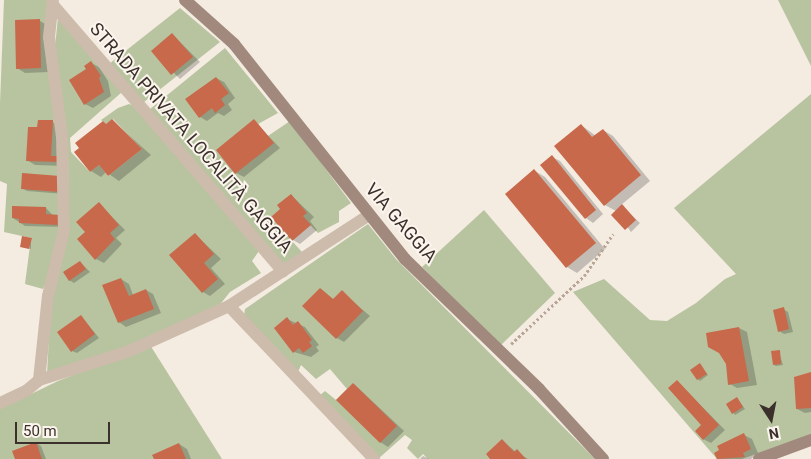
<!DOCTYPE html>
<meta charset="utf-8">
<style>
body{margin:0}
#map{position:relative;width:811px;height:459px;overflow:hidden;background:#f4ebe1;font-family:Roboto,sans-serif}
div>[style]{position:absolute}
.green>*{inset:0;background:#b8c4a0}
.shadow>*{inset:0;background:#0003}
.building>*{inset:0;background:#c8694b}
.path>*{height:2.5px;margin-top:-1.25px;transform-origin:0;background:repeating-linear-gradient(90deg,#b9a596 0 2.5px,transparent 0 5px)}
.street>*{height:12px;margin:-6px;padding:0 6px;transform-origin:6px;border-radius:6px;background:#cdbbac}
.secondary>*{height:12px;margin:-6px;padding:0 6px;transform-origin:6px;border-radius:6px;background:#a18a7d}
span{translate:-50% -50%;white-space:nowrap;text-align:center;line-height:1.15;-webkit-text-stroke:4px #fbf5ee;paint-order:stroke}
.street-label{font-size:18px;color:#3b302b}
.north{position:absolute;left:746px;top:394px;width:50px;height:50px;-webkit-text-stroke:4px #fbf5ee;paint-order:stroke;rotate:169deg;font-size:14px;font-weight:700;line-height:20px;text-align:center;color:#3b302b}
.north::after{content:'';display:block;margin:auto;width:18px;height:22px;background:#3b302b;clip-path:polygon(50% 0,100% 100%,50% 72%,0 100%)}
.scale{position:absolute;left:15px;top:422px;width:95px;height:22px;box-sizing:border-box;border:2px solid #3b302b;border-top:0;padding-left:6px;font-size:15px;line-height:18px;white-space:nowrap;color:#3b302b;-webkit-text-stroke:4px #fbf5ee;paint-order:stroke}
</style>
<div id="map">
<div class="green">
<i style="clip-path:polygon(4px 0,49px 0,57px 122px,59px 234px,51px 272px,43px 289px,25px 284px,31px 238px,4px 232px,7px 184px,0 181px,0 103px)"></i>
<i style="clip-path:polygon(778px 0,811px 0,811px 66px)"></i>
<i style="clip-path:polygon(180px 8px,220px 42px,144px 102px,109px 64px)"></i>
<i style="clip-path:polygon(58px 17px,122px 92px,70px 138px,71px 152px,90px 172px,99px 165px,108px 176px,142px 149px,113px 119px,106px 124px,101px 120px,118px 108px,129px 104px,137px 107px,259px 251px,252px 261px,261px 273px,230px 292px,218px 307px,126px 348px,47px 374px,51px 300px,69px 231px,68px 157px,54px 57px)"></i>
<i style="clip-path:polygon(225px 48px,278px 113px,258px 124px,268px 136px,290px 121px,351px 203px,339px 211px,339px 222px,318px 233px,310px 225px,292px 241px,302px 252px,282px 266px,149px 110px)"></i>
<i style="clip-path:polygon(811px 94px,811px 435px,742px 459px,717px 459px,573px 292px,604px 279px,650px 320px,667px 321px,696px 303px,725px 279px,736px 274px,674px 208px)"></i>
<i style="clip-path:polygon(484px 210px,555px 293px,500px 346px,422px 267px)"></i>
<i style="clip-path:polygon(368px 224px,396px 259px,595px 459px,428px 459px,423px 454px,418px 459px,407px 448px,412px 440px,405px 435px,378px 459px,318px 397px,325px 391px,336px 400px,347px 389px,330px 369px,316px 379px,301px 365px,298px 372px,244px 316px,245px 309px)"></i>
<i style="clip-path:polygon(150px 345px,222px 459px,0 459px,0 409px,58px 381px)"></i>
</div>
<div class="shadow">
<i style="clip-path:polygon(40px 21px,47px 25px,49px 72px,25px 73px,17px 68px)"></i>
<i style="clip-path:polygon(172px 34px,200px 62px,180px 79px,152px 51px)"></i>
<i style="clip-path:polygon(91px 63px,99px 67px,108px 81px,111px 96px,93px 108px,85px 104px,88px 69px)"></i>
<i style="clip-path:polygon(216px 78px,224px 82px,235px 98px,228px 104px,232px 110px,224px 116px,218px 113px,207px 121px,200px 117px)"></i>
<i style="clip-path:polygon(113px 121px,151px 155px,119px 181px,106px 172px,101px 177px,91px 171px,103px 122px,108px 125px)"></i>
<i style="clip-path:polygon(254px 121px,280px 148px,244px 177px,236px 173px)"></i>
<i style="clip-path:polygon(52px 122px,60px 126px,65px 166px,35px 165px,27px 160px,38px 129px)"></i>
<i style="clip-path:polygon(581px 125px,596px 136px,603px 130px,613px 136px,650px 181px,621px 205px,640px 223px,631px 232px,616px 211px,605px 205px)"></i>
<i style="clip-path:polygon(552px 157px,560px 161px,603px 214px,593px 223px,586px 218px)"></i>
<i style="clip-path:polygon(535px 171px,545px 177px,605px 249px,577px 273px,567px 267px)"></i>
<i style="clip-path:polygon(23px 174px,64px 194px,27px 191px,22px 188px)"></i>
<i style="clip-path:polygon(291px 195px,314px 217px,310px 221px,317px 230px,300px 244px,293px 240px,282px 209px)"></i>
<i style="clip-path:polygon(99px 204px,125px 230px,116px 238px,122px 244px,104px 263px,96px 259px,86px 233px)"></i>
<i style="clip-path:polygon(46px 208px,64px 227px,25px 226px,13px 218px)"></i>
<i style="clip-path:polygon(195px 234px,221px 259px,211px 268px,225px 284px,210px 296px,203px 292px)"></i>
<i style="clip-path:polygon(31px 239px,31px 249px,23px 247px)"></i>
<i style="clip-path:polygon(80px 262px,90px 272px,74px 283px,69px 280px)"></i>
<i style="clip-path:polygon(121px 279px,129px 284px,133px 295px,146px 290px,153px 294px,161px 313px,126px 327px,119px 322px)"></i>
<i style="clip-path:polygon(321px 289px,334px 300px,342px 292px,370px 316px,344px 342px,337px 338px)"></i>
<i style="clip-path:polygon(783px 309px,788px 312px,793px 332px,784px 334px,779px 331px)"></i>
<i style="clip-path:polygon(81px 316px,99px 338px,77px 353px,72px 351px)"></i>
<i style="clip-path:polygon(287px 319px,305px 327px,319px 345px,316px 347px,319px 351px,311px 357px,294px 352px)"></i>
<i style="clip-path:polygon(739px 328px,747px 332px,757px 385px,737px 388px,730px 384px,727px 364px,707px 334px)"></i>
<i style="clip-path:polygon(779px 352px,783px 365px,776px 366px,774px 365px)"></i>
<i style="clip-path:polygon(700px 365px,708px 375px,700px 381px,698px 379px)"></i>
<i style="clip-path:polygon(811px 375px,811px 412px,805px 413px,797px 409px)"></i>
<i style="clip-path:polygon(677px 381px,725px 430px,711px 443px,703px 439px,703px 425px)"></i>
<i style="clip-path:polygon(354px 384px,404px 431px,388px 447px,380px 442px)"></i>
<i style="clip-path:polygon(737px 398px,745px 409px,735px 415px,727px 404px)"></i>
<i style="clip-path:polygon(744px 435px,752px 439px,758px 453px,751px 459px,718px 459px,715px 453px)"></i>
<i style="clip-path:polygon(503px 441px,516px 452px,528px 459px,493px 459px)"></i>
<i style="clip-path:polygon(36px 443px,41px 446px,46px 459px,17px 459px)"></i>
<i style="clip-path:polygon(179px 444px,187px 449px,191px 459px,155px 459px)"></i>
<i style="clip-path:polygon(423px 456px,429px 459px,420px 459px)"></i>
</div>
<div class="building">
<i style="clip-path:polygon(40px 19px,41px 68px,16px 69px,15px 20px)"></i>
<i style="clip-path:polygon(172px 33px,193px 57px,171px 75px,151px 51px)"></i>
<i style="clip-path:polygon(91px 61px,101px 76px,99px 78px,104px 92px,84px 105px,69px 80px,86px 69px,84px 66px)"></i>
<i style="clip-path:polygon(216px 77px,229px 93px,221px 99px,225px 105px,215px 113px,212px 108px,199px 118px,185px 99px)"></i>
<i style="clip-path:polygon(112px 119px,142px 149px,108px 176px,99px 165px,90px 172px,74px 152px,79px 148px,75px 143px,103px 121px,106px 124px)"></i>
<i style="clip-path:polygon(254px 119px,274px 143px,235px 174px,216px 150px)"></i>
<i style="clip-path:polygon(38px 120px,53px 120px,51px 156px,58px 156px,58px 162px,26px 161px,28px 127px,37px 127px)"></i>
<i style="clip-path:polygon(581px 124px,592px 137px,603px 129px,641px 175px,604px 206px,554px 146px)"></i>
<i style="clip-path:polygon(552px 155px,596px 210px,585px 219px,540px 165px)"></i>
<i style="clip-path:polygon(534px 169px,596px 243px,566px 268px,505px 194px)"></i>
<i style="clip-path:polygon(22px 173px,60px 176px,59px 192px,21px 189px)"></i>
<i style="clip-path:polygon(291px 194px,307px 213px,303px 216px,311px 225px,292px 241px,271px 217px,280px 209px,277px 205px)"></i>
<i style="clip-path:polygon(99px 202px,119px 225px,110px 233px,115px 239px,95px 260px,77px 239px,85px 232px,76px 222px)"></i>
<i style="clip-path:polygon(622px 204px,636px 220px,625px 230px,611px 215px)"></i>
<i style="clip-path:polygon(12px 206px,46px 207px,46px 214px,60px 215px,59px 225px,19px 223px,19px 219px,12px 218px)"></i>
<i style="clip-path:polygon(195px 233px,214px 254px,204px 263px,218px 279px,202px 293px,169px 255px)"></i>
<i style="clip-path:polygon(22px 236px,32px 238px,29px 249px,20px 247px)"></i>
<i style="clip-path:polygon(80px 261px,86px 269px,69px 281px,63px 272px)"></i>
<i style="clip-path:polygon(121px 278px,129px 296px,146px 289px,154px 309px,118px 323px,102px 285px)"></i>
<i style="clip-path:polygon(320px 288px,333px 299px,342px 290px,363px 311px,336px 339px,302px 306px)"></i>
<i style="clip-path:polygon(784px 307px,789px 329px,778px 332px,773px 310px)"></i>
<i style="clip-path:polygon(81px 315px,95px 334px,71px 352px,57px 332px)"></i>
<i style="clip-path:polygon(287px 317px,293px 325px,298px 321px,312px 340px,309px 342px,312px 346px,303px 353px,299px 348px,293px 353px,274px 328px)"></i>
<i style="clip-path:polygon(739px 327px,749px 381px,728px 385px,726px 364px,719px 353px,708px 347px,706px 333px)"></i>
<i style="clip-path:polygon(780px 350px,781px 364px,773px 365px,771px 351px)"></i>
<i style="clip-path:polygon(700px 363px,707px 374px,697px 380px,690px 370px)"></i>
<i style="clip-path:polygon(811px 372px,811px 408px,796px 409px,794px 377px)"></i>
<i style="clip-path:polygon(677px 380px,719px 425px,703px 440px,695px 431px,701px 425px,668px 388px)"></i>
<i style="clip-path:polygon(353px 383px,397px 426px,380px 443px,336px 400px)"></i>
<i style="clip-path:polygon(737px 397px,743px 407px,732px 414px,726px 404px)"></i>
<i style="clip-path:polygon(744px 433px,751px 449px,743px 453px,745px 457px,717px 459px,714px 453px,719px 450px,717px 446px)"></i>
<i style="clip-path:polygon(502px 439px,514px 452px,517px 449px,526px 459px,490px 459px,486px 454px)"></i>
<i style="clip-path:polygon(36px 442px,42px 459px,15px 459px,12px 451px)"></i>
<i style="clip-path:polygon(179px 443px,186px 459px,154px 459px,152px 455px)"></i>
</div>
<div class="path">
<i style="left:511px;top:344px;width:100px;rotate:-43deg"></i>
<i style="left:584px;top:276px;width:51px;rotate:-55.4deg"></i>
</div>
<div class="street">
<i style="left:53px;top:5px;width:352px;rotate:49.2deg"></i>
<i style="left:229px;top:306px;width:211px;rotate:46.5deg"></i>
<i style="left:39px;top:380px;width:92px;rotate:-17.7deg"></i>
<i style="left:127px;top:352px;width:112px;rotate:-24.3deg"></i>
<i style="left:229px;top:306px;width:167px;rotate:-33deg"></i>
<i style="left:0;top:403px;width:29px;rotate:-25deg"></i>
<i style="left:26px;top:391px;width:17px;rotate:-40deg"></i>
<i style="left:39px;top:380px;width:84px;rotate:-83.9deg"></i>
<i style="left:48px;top:296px;width:68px;rotate:-76.4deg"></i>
<i style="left:64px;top:230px;width:93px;rotate:-91.2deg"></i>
<i style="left:62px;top:137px;width:101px;rotate:-97.4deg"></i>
<i style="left:49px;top:37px;width:37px;rotate:-84deg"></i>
</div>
<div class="secondary">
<i style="left:185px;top:0;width:66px;rotate:41.9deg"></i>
<i style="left:234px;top:44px;width:275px;rotate:51.5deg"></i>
<i style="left:405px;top:259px;width:187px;rotate:44.1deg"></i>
<i style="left:539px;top:389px;width:95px;rotate:47.6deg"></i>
<i style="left:759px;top:459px;width:55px;rotate:-20.1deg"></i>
</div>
<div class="street-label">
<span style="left:191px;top:138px;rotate:49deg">STRADA PRIVATA LOCALITÀ GAGGIA</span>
<span style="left:401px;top:223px;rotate:49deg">VIA GAGGIA</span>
</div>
<div class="north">N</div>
<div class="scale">50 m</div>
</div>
